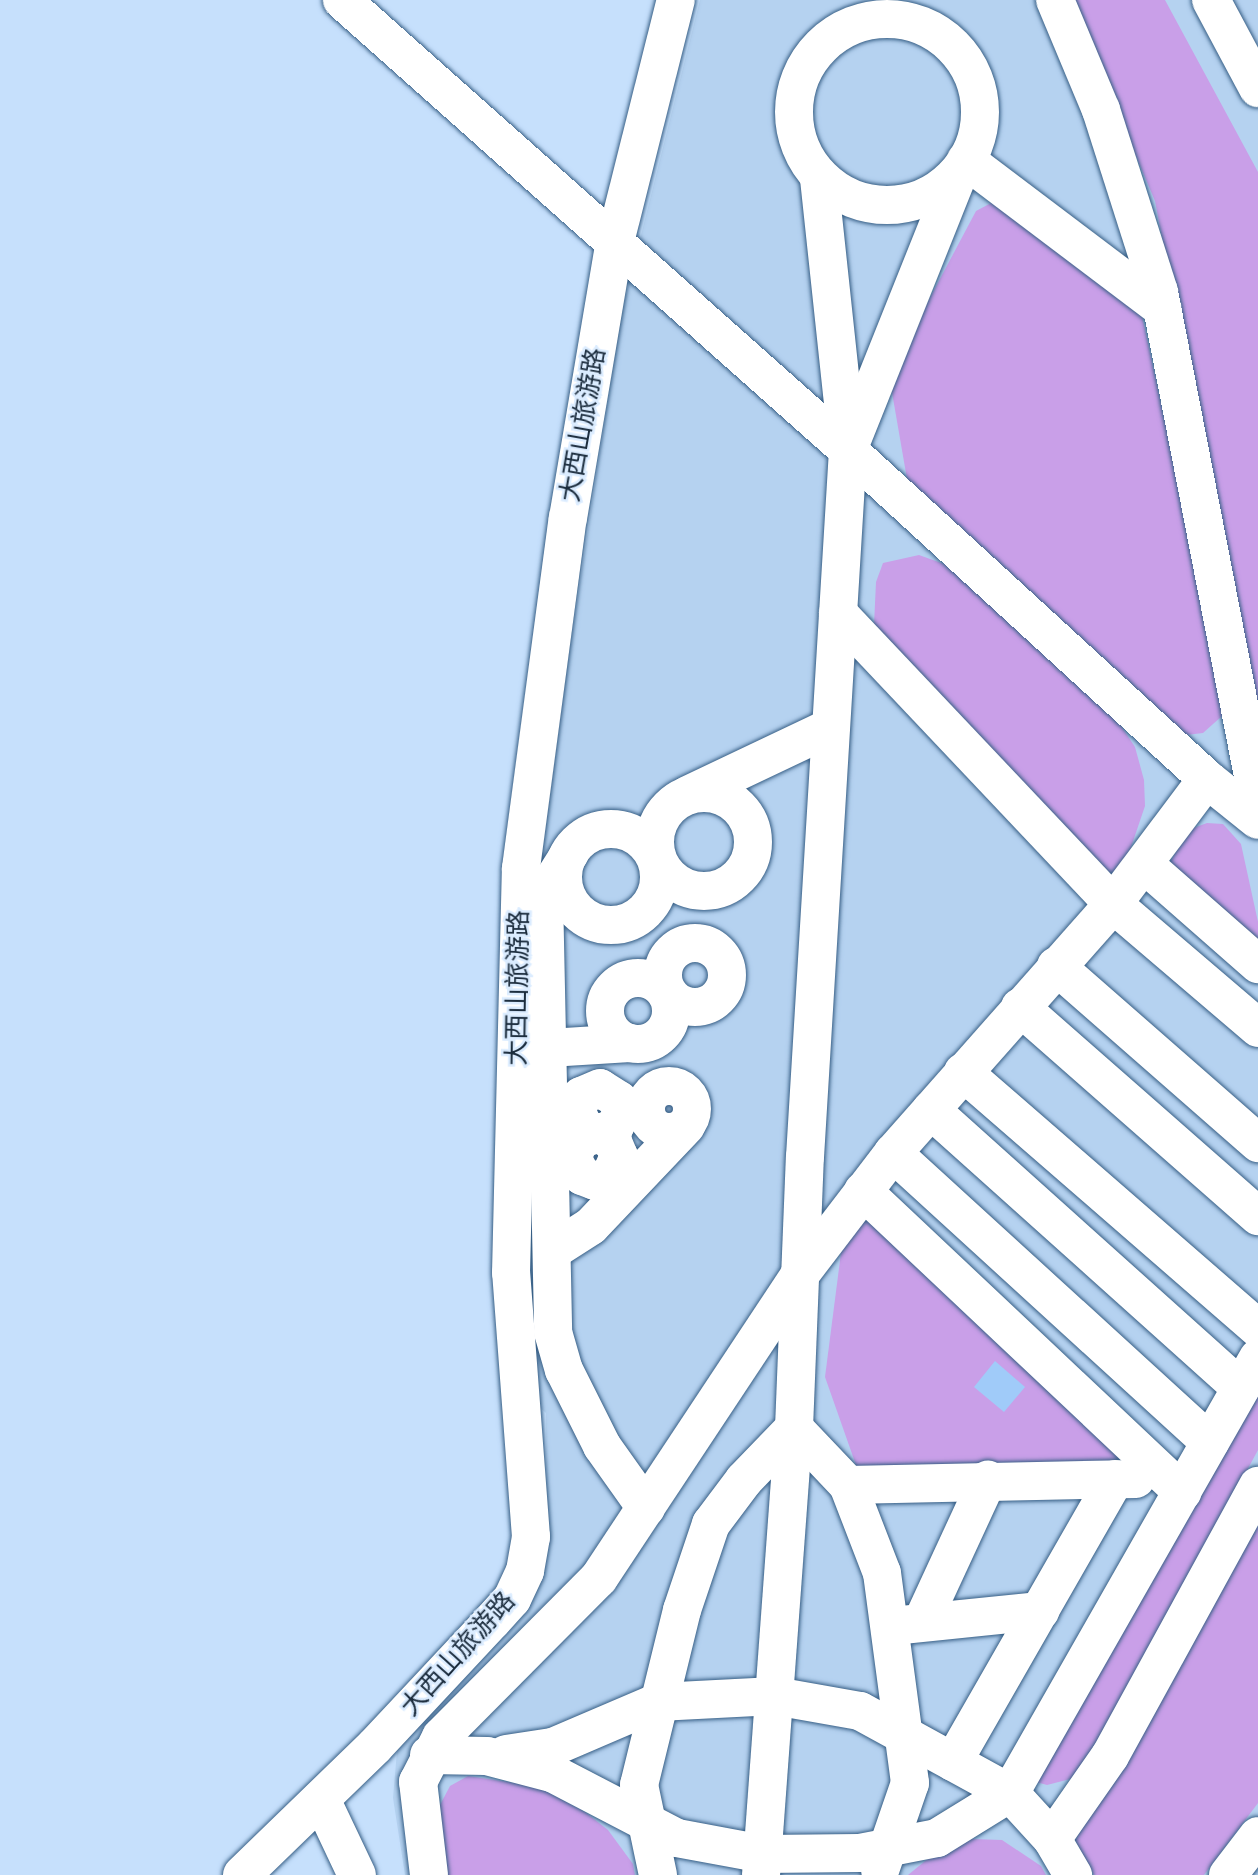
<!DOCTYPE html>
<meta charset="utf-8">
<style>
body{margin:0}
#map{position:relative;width:1258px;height:1875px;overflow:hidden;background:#c6e0fc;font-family:Figtree,"Noto Sans SC",sans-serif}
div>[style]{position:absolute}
.built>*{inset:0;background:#b5d2f0}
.green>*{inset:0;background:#c99fe8}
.building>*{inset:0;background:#a0cbf9}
.roads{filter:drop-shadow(0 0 2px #365e85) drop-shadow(0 0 2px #365e85)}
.minor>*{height:38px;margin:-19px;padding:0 19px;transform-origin:19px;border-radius:19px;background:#fff}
.minor>.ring{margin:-19px;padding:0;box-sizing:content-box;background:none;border:38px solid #fff;border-radius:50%}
span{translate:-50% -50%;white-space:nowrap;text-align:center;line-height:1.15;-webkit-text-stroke:5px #dbecff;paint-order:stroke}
.street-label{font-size:26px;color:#1b2c3d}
</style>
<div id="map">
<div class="built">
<i style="clip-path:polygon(700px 0,1258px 0,1258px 1875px,405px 1875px,393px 1798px,397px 1751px,547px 1552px,546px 1413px,533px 1401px,533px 890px,621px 315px)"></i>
</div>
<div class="green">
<i style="clip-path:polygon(1070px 0,1165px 0,1258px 172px,1258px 741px,1155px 201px)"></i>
<i style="clip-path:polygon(993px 202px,1141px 311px,1223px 692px,1222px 716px,1203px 733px,1186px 735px,907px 479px,889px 375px,976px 211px)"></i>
<i style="clip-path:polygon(919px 555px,944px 564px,1113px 714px,1135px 747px,1144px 780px,1145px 806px,1128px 856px,1107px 879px,874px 625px,876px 582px,883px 563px)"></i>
<i style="clip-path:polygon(1207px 823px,1223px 824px,1241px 844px,1258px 922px,1258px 949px,1167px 868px,1188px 830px)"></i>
<i style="clip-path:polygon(867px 1214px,1136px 1465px,857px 1468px,825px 1377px,842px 1245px)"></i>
<i style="clip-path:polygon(1258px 1377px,1258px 1450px,1102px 1738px,1074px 1778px,1047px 1785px,1029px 1780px)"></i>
<i style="clip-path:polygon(1258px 1526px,1258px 1803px,1204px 1875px,1094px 1875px,1075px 1840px)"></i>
<i style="clip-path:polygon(468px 1776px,536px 1786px,585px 1812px,608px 1830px,633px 1864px,635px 1875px,444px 1875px,440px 1805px,450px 1786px)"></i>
<i style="clip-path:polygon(972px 1839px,1002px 1840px,1041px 1866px,1046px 1875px,908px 1875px,930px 1857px)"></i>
</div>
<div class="building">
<i style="clip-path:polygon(995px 1361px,1025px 1387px,1004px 1412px,974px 1387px)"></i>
</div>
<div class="roads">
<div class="minor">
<i style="left:342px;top:0;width:677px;rotate:41.65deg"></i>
<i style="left:848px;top:450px;width:487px;rotate:42.5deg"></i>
<i style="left:1207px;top:779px;width:65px;rotate:38.8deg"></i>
<i style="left:1055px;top:0;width:119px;rotate:67.3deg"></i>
<i style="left:1101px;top:110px;width:191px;rotate:72.3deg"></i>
<i style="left:1159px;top:292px;width:520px;rotate:79.01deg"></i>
<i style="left:1211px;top:0;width:100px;rotate:61.9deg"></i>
<i class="ring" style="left:794px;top:19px;width:148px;height:148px"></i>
<i style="left:966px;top:160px;width:246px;rotate:37.1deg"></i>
<i style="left:850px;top:445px;width:293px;rotate:-68.2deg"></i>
<i style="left:838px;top:613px;width:400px;rotate:46.6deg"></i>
<i style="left:1113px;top:904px;width:191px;rotate:40.5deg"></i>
<i class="ring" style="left:655px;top:793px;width:60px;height:60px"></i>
<i style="left:688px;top:795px;width:158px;rotate:-25.4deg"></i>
<i class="ring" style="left:563px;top:829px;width:58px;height:58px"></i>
<i style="left:570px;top:853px;width:49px;rotate:122.4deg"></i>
<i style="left:544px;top:894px;width:438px;rotate:88.8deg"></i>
<i style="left:553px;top:1332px;width:40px;rotate:74deg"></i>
<i style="left:564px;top:1370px;width:85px;rotate:63.4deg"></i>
<i style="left:602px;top:1446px;width:76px;rotate:54.6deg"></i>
<i style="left:1144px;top:864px;width:152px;rotate:41.3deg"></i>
<i class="ring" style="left:663px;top:943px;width:26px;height:26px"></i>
<i style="left:1056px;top:966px;width:269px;rotate:41.2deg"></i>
<i class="ring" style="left:605px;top:978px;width:28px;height:28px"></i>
<i style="left:1020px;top:1007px;width:317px;rotate:41.3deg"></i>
<i style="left:549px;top:1048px;width:81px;rotate:-3.5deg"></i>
<i style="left:963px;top:1072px;width:391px;rotate:41deg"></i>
<i class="ring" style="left:646px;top:1086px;width:8px;height:8px"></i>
<i style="left:931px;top:1110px;width:416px;rotate:41.9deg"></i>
<i style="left:599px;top:1133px;width:16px;rotate:-18deg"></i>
<i style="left:614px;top:1128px;width:15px;rotate:-62deg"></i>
<i style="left:621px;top:1115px;width:15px;rotate:-98deg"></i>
<i style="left:619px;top:1100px;width:22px;rotate:-148deg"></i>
<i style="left:600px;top:1088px;width:21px;rotate:157deg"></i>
<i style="left:581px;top:1096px;width:15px;rotate:110deg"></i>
<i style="left:576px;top:1110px;width:21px;rotate:65deg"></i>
<i style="left:585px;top:1129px;width:15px;rotate:16deg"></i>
<i style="left:599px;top:1133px;width:17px;rotate:33deg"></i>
<i style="left:613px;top:1142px;width:15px;rotate:67deg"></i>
<i style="left:619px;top:1156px;width:22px;rotate:114deg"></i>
<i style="left:610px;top:1176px;width:16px;rotate:162deg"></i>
<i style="left:595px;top:1181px;width:14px;rotate:-159deg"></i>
<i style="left:582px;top:1176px;width:21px;rotate:-119deg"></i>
<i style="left:572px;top:1158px;width:20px;rotate:-66deg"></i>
<i style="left:580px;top:1140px;width:20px;rotate:-20deg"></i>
<i style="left:893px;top:1153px;width:429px;rotate:42.4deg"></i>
<i style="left:863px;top:1191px;width:439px;rotate:43.3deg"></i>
<i style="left:552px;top:1251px;width:46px;rotate:-32.7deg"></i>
<i style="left:591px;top:1226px;width:138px;rotate:-46.5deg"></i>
<i style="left:848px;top:1485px;width:288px;rotate:-1.2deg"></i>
<i style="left:922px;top:1622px;width:157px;rotate:-65.2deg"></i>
<i style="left:902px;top:1625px;width:139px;rotate:-5.8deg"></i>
<i style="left:506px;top:1754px;width:48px;rotate:-8.5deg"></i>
<i style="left:553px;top:1747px;width:114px;rotate:-23.2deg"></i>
<i style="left:658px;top:1702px;width:117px;rotate:-2.9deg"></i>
<i style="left:775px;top:1696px;width:86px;rotate:10deg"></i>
<i style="left:860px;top:1711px;width:171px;rotate:28.7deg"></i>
<i style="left:1010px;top:1793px;width:62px;rotate:47.6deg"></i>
<i style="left:1052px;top:1839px;width:42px;rotate:59.7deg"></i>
<i style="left:429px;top:1755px;width:58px;rotate:1deg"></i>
<i style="left:487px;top:1756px;width:67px;rotate:14.7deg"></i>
<i style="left:552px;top:1773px;width:141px;rotate:27.5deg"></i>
<i style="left:677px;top:1838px;width:87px;rotate:10.5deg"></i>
<i style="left:763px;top:1854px;width:97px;rotate:-0.6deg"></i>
<i style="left:860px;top:1853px;width:78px;rotate:-11deg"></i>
<i style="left:937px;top:1838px;width:86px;rotate:-31.7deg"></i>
<i style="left:1010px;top:1793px;width:501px;rotate:-60.31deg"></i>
<i style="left:953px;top:1762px;width:326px;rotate:-60.2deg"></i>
<i style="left:321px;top:1799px;width:84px;rotate:64.7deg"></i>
<i style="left:1052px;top:1839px;width:101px;rotate:-55.1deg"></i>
<i style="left:1110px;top:1756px;width:308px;rotate:-61.3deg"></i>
<i style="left:242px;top:1875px;width:185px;rotate:-44.1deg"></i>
<i style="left:375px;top:1746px;width:171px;rotate:-46.9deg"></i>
<i style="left:492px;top:1621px;width:30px;rotate:-48deg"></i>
<i style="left:512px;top:1599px;width:31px;rotate:-65deg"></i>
<i style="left:525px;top:1571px;width:35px;rotate:-80deg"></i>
<i style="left:531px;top:1537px;width:265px;rotate:-94.3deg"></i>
<i style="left:511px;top:1273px;width:405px;rotate:-88.6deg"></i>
<i style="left:521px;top:868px;width:353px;rotate:-82.4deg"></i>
<i style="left:568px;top:518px;width:276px;rotate:-80.4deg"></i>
<i style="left:614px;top:246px;width:254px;rotate:-75.9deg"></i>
<i style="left:429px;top:1875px;width:94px;rotate:-96.7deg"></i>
<i style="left:418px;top:1782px;width:51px;rotate:-62.9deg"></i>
<i style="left:441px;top:1737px;width:224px;rotate:-45.2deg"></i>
<i style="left:599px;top:1578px;width:362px;rotate:-56.5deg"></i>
<i style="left:799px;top:1276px;width:155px;rotate:-52.6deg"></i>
<i style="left:893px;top:1153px;width:332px;rotate:-48.5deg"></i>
<i style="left:1113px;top:904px;width:156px;rotate:-53.1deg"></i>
<i style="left:658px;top:1875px;width:92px;rotate:-101.9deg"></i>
<i style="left:639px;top:1785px;width:180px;rotate:-76.2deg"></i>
<i style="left:682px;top:1610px;width:91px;rotate:-71.4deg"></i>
<i style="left:711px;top:1524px;width:55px;rotate:-53.1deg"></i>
<i style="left:744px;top:1480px;width:72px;rotate:-46.1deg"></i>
<i style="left:794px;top:1428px;width:79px;rotate:46.5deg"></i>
<i style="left:848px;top:1485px;width:94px;rotate:68.9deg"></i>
<i style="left:882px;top:1573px;width:212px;rotate:82.4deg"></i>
<i style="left:910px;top:1783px;width:92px;rotate:109deg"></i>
<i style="left:761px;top:1875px;width:448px;rotate:-85.8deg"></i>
<i style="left:794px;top:1428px;width:271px;rotate:-87.7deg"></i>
<i style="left:805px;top:1157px;width:708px;rotate:-86.52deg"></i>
<i style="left:848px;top:450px;width:275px;rotate:-96.1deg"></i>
<i style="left:1228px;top:1875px;width:49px;rotate:-52.4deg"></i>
</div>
</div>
<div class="street-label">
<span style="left:583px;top:425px;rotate:-80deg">大西山旅游路</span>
<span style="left:518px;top:988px;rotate:-89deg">大西山旅游路</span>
<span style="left:458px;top:1654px;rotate:-48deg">大西山旅游路</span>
</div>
</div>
